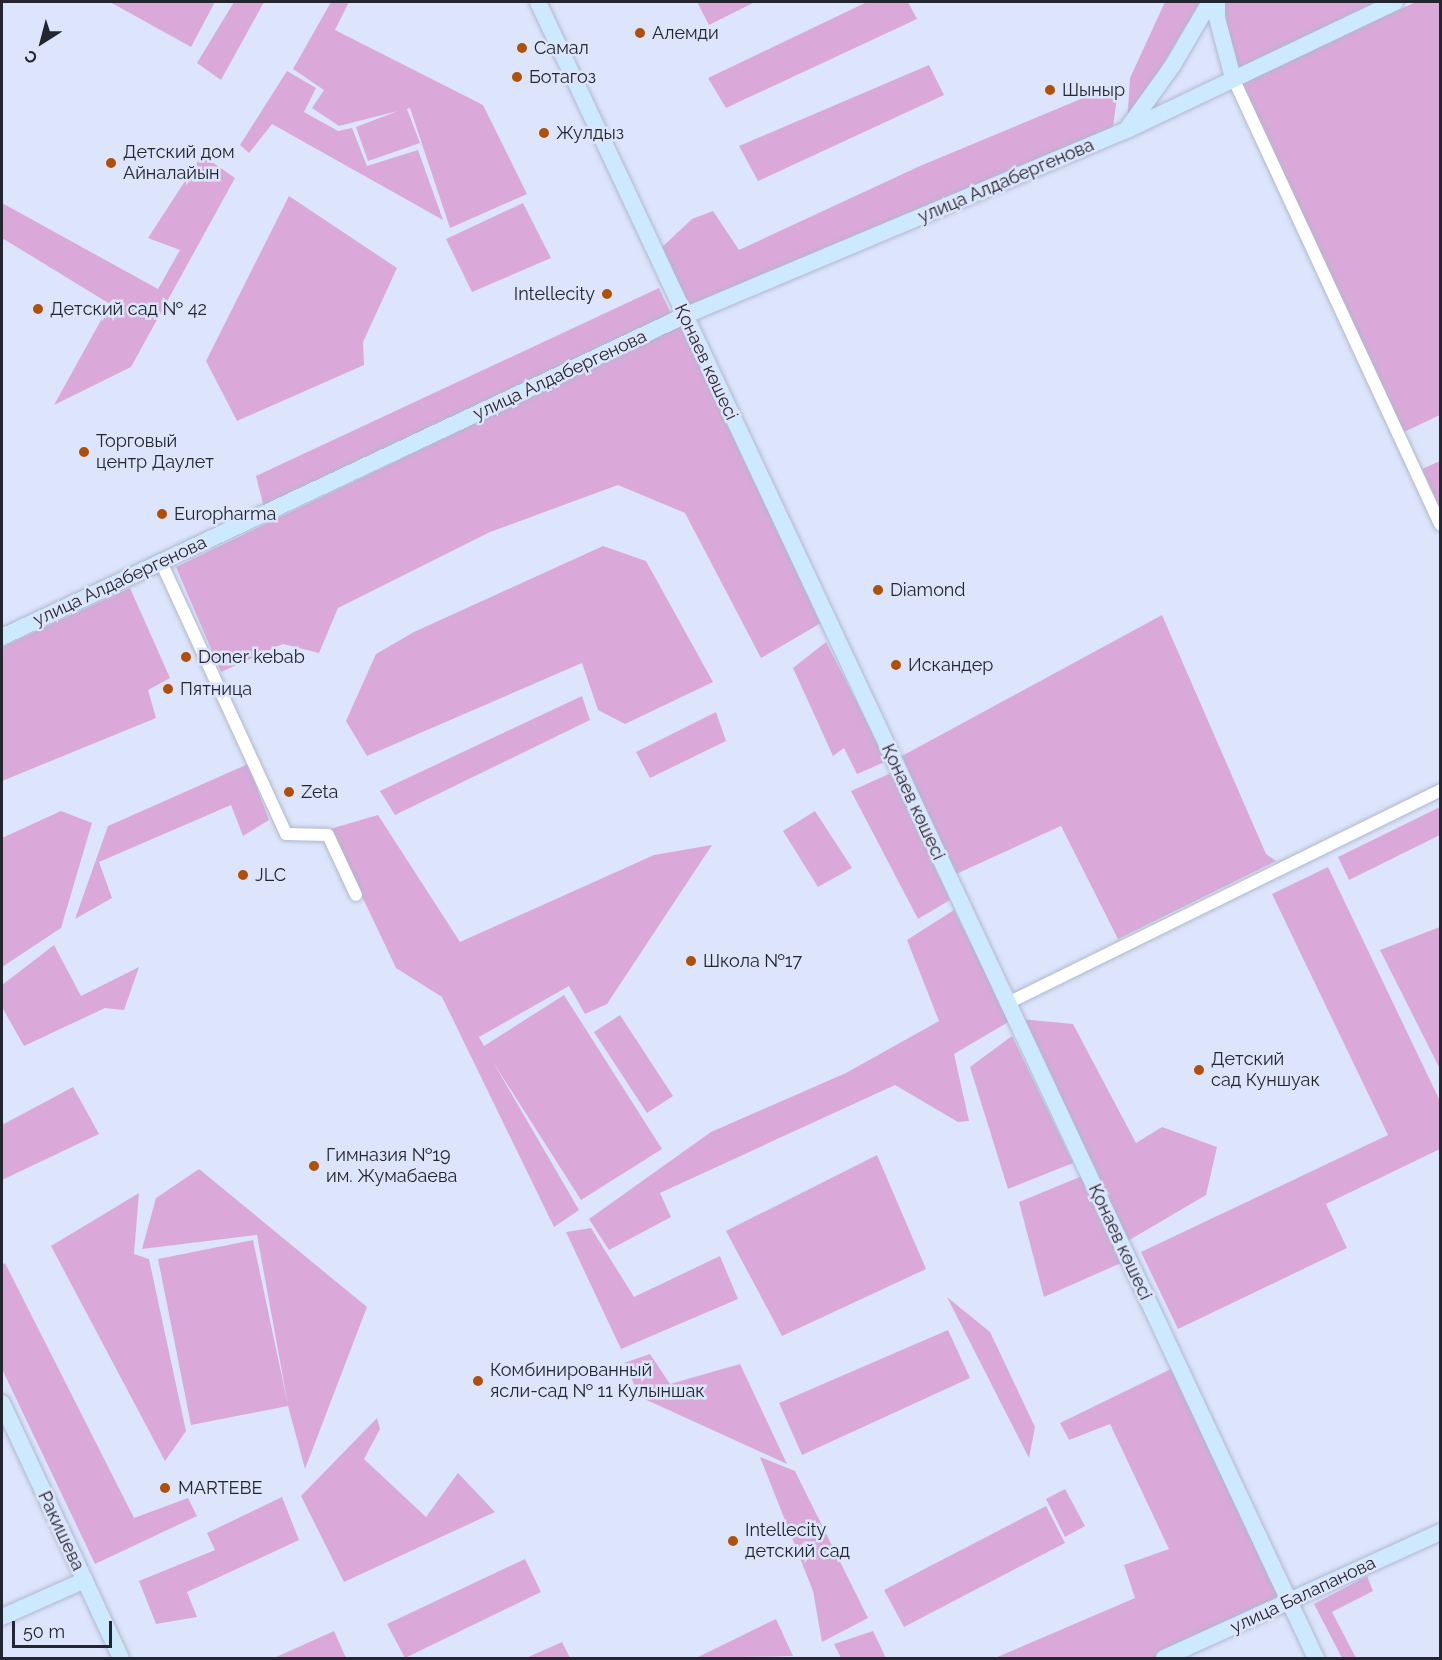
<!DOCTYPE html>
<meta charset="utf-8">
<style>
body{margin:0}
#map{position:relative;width:1442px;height:1660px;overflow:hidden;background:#dde5fc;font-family:Raleway,sans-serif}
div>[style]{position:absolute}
.green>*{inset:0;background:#daa9da}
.roads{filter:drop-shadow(0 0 2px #b0b7ce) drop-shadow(0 0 2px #b0b7ce)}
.street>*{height:12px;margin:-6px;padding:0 6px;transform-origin:6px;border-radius:6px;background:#fff}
.secondary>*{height:16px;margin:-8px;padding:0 8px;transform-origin:8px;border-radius:8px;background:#cde9fe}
.dots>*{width:16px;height:16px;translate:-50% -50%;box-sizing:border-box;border:3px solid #dde5fc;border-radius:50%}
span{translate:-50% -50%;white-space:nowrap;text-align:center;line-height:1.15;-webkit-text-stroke:5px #dde5fc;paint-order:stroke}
.poi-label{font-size:18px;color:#24262f}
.left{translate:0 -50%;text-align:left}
.right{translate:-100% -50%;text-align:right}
.street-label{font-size:18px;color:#24262f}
.frame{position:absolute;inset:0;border:3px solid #24262f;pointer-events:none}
.north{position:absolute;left:12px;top:12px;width:60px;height:60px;-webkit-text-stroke:4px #dde5fc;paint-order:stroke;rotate:216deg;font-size:16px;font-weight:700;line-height:24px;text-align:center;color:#24262f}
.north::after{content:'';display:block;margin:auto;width:21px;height:27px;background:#24262f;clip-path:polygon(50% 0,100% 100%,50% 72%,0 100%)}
.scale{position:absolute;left:12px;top:1621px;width:100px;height:27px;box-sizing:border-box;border:3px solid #24262f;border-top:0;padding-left:8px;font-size:18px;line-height:21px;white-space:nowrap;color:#24262f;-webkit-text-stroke:4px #dde5fc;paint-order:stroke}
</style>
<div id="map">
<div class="green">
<i style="clip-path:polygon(110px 2px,215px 2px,191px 47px)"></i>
<i style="clip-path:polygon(234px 2px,264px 2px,221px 80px,197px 63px)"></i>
<i style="clip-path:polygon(331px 2px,349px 2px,335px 30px,483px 105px,527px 194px,450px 228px,410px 108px,407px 109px,420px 143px,368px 161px,356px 127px,398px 111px,339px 126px,312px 108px,324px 90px,293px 69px)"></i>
<i style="clip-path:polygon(697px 2px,755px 2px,709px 25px)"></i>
<i style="clip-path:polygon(867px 2px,908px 2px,917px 19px,726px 108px,708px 78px)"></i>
<i style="clip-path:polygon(1165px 2px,1200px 2px,1127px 125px,1130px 78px)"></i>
<i style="clip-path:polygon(1223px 2px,1379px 2px,1235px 71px)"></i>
<i style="clip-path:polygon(1416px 2px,1440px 2px,1440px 415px,1404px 432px,1240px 82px)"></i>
<i style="clip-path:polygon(929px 65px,944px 95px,758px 181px,739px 146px)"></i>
<i style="clip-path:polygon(287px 71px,316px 88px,304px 112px,338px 131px,352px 128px,367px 166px,418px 150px,443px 220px,272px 124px,249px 153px,240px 145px)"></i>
<i style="clip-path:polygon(1119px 83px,1113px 127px,688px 307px,659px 250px,692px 219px,713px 211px,739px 250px,920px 166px)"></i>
<i style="clip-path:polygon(202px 155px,235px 178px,131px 367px,54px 405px,110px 304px,2px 238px,2px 203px,158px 289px,180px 250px,148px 238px)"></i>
<i style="clip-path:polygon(289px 196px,397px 268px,363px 342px,364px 365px,237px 421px,206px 361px)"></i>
<i style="clip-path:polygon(523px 203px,551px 258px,472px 292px,446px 239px)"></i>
<i style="clip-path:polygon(659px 288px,672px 316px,264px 508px,256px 476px)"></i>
<i style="clip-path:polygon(680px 325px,821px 623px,761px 658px,685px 513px,618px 485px,490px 532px,338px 608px,319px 653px,283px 644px,221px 672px,176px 567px)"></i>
<i style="clip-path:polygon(1440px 461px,1440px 509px,1422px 469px)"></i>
<i style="clip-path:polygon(603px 546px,646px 561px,713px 682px,625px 724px,598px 710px,582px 663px,367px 756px,346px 721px,376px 654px,414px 632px)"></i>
<i style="clip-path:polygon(130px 588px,170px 678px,148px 690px,156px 718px,2px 781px,2px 647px)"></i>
<i style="clip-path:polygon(1162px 615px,1266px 854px,1276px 861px,1118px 939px,1061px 826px,954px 875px,902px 756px)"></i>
<i style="clip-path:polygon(826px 642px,887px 761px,857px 774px,844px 748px,833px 756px,793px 668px)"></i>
<i style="clip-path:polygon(582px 696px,590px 720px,395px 815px,380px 791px)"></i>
<i style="clip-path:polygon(716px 712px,726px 741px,650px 778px,636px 752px)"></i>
<i style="clip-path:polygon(248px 764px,269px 820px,243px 836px,231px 805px,99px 862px,112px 898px,75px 919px,108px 826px)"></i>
<i style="clip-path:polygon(891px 773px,950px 900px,918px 919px,851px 791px)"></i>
<i style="clip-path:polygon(1440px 807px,1440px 835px,1349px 880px,1338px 857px)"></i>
<i style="clip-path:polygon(61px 811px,92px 823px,61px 928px,2px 967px,2px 838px)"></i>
<i style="clip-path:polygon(815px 811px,852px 868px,818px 887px,783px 831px)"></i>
<i style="clip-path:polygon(378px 815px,460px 942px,654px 855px,712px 845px,607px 1004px,585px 1014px,569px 986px,479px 1037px,484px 1046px,564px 995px,662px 1149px,581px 1200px,493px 1062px,579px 1210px,554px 1227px,442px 997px,396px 968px,330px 829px)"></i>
<i style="clip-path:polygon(1328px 867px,1440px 1101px,1440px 1149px,1326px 1204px,1347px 1248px,1178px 1329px,1141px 1252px,1388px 1135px,1272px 894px)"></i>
<i style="clip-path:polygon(954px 910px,1010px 1021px,954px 1054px,969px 1121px,958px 1122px,895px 1085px,660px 1193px,671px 1217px,609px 1250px,589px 1219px,711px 1132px,846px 1073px,939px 1021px,907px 940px)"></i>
<i style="clip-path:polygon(1440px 927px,1440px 1069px,1380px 950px)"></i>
<i style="clip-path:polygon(54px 945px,81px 996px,139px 967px,124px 1010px,105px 1008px,24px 1046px,2px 1007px,2px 985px)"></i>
<i style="clip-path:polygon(620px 1015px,673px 1096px,647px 1113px,594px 1032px)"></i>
<i style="clip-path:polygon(1021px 1019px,1073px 1024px,1136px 1143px,1162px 1127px,1217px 1147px,1206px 1195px,1126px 1242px)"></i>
<i style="clip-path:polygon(1012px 1036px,1073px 1163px,1008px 1189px,970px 1067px)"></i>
<i style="clip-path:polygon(73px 1087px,99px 1134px,2px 1180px,2px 1125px)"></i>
<i style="clip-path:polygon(877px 1155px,926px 1269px,782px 1336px,726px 1231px)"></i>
<i style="clip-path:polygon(199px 1169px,367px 1307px,305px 1469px,288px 1406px,191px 1425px,158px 1259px,253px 1240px,288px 1405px,257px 1235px,142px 1249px,156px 1198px)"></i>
<i style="clip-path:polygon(1082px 1176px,1121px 1263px,1044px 1297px,1019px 1202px)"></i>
<i style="clip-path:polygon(139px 1193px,134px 1254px,149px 1259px,186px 1431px,165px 1461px,51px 1246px)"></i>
<i style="clip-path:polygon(591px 1228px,634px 1297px,720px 1256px,738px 1299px,621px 1349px,566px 1232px)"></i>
<i style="clip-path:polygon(5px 1263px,134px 1518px,188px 1498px,197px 1516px,95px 1564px,2px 1369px,2px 1265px)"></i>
<i style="clip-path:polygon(947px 1297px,990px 1332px,1035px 1427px,1029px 1458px)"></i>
<i style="clip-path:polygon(948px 1330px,970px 1378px,802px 1455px,779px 1403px)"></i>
<i style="clip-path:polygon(650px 1354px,670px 1384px,740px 1364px,787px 1464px,640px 1397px,624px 1363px)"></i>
<i style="clip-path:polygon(1175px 1367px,1283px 1602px,1155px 1658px,995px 1658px,1135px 1598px,1124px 1565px,1169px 1549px,1110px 1424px,1069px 1440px,1060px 1423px)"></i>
<i style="clip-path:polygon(377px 1418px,380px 1429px,364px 1459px,426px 1517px,458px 1473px,495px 1512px,344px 1582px,301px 1496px)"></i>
<i style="clip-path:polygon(760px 1457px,795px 1471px,868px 1618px,822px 1642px,813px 1591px)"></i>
<i style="clip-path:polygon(1065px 1489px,1085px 1526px,1065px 1537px,1046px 1499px)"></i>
<i style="clip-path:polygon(282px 1497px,299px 1540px,187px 1592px,197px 1617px,156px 1624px,139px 1581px,215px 1550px,207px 1533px)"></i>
<i style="clip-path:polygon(1046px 1506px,1065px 1543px,904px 1627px,884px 1590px)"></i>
<i style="clip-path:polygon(525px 1559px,541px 1592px,405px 1658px,387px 1624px)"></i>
<i style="clip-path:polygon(1367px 1576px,1373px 1591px,1332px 1612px,1356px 1658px,1342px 1658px,1314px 1604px)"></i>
<i style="clip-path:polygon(776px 1619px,793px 1656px,696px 1658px)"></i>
<i style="clip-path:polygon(334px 1631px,346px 1658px,274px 1658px)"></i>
<i style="clip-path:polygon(873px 1631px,886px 1658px,841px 1658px,834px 1644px)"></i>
<i style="clip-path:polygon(562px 1642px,570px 1658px,526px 1658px)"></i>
</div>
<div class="roads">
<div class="street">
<i style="left:1233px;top:78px;width:492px;rotate:65.1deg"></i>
<i style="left:161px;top:562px;width:299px;rotate:65.3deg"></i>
<i style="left:286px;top:834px;width:42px;rotate:1.4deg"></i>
<i style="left:328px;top:835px;width:66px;rotate:65deg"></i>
<i style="left:1008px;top:1003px;width:482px;rotate:-26.2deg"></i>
</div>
<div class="secondary">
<i style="left:538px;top:2px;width:1830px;rotate:64.84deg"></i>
<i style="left:1217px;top:2px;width:16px;rotate:90deg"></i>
<i style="left:1217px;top:18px;width:62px;rotate:75.1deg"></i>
<i style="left:1127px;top:129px;width:79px;rotate:-54.3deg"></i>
<i style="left:1173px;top:65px;width:73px;rotate:-59.6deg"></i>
<i style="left:2px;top:637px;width:754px;rotate:-25.21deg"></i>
<i style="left:684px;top:316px;width:480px;rotate:-22.8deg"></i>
<i style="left:1127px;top:130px;width:297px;rotate:-25.5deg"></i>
<i style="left:2px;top:1403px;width:281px;rotate:65deg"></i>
<i style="left:2px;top:1617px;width:91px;rotate:-24deg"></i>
<i style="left:1164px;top:1658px;width:303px;rotate:-24.5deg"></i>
</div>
</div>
<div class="dots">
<i style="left:640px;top:33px;background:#b05008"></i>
<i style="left:522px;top:48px;background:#b05008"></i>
<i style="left:517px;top:77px;background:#b05008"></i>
<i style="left:1050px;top:90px;background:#b05008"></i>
<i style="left:544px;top:133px;background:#b05008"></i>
<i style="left:111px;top:163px;background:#b05008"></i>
<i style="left:607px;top:294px;background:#b05008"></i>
<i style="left:38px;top:309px;background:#b05008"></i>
<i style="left:84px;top:452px;background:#b05008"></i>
<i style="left:162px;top:514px;background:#b05008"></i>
<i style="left:878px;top:590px;background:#b05008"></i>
<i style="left:186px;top:657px;background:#b05008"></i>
<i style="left:896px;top:665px;background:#b05008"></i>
<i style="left:168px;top:689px;background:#b05008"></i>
<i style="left:289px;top:792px;background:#b05008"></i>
<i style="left:243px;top:875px;background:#b05008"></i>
<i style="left:691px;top:961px;background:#b05008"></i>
<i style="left:1199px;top:1070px;background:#b05008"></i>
<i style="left:314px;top:1166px;background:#b05008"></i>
<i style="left:478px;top:1381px;background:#b05008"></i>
<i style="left:165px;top:1488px;background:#b05008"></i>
<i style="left:733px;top:1541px;background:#b05008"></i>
</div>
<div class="poi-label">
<span class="left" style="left:652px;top:33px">Алемди</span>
<span class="left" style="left:534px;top:48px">Самал</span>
<span class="left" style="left:529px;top:77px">Ботагоз</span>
<span class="left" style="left:1062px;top:90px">Шыныр</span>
<span class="left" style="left:556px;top:133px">Жулдыз</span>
<span class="left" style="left:123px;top:163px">Детский дом<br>Айналайын</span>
<span class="right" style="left:595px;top:294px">Intellecity</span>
<span class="left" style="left:50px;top:309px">Детский сад № 42</span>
<span class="left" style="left:96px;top:452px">Торговый<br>центр Даулет</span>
<span class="left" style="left:174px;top:514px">Europharma</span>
<span class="left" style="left:890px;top:590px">Diamond</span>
<span class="left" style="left:198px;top:657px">Doner kebab</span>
<span class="left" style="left:908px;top:665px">Искандер</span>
<span class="left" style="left:180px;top:689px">Пятница</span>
<span class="left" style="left:301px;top:792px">Zeta</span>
<span class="left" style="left:255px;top:875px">JLC</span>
<span class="left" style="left:703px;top:961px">Школа №17</span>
<span class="left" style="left:1211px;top:1070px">Детский<br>сад Куншуак</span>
<span class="left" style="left:326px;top:1166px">Гимназия №19<br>им. Жумабаева</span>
<span class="left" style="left:490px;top:1381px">Комбинированный<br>ясли-сад № 11 Кулыншак</span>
<span class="left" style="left:178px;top:1488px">MARTEBE</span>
<span class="left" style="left:745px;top:1541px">Intellecity<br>детский сад</span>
</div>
<div class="street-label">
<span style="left:1006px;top:181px;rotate:-23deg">улица Алдабергенова</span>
<span style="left:706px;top:362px;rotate:65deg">Қонаев көшесі</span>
<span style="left:560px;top:375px;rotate:-25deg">улица Алдабергенова</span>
<span style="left:120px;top:581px;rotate:-25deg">улица Алдабергенова</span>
<span style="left:913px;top:802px;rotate:65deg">Қонаев көшесі</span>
<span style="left:1120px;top:1242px;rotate:65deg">Қонаев көшесі</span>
<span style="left:61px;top:1531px;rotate:65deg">Ракишева</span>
<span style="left:1303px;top:1595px;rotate:-25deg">улица Балапанова</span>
</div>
<div class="frame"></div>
<div class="north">С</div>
<div class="scale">50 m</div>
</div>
